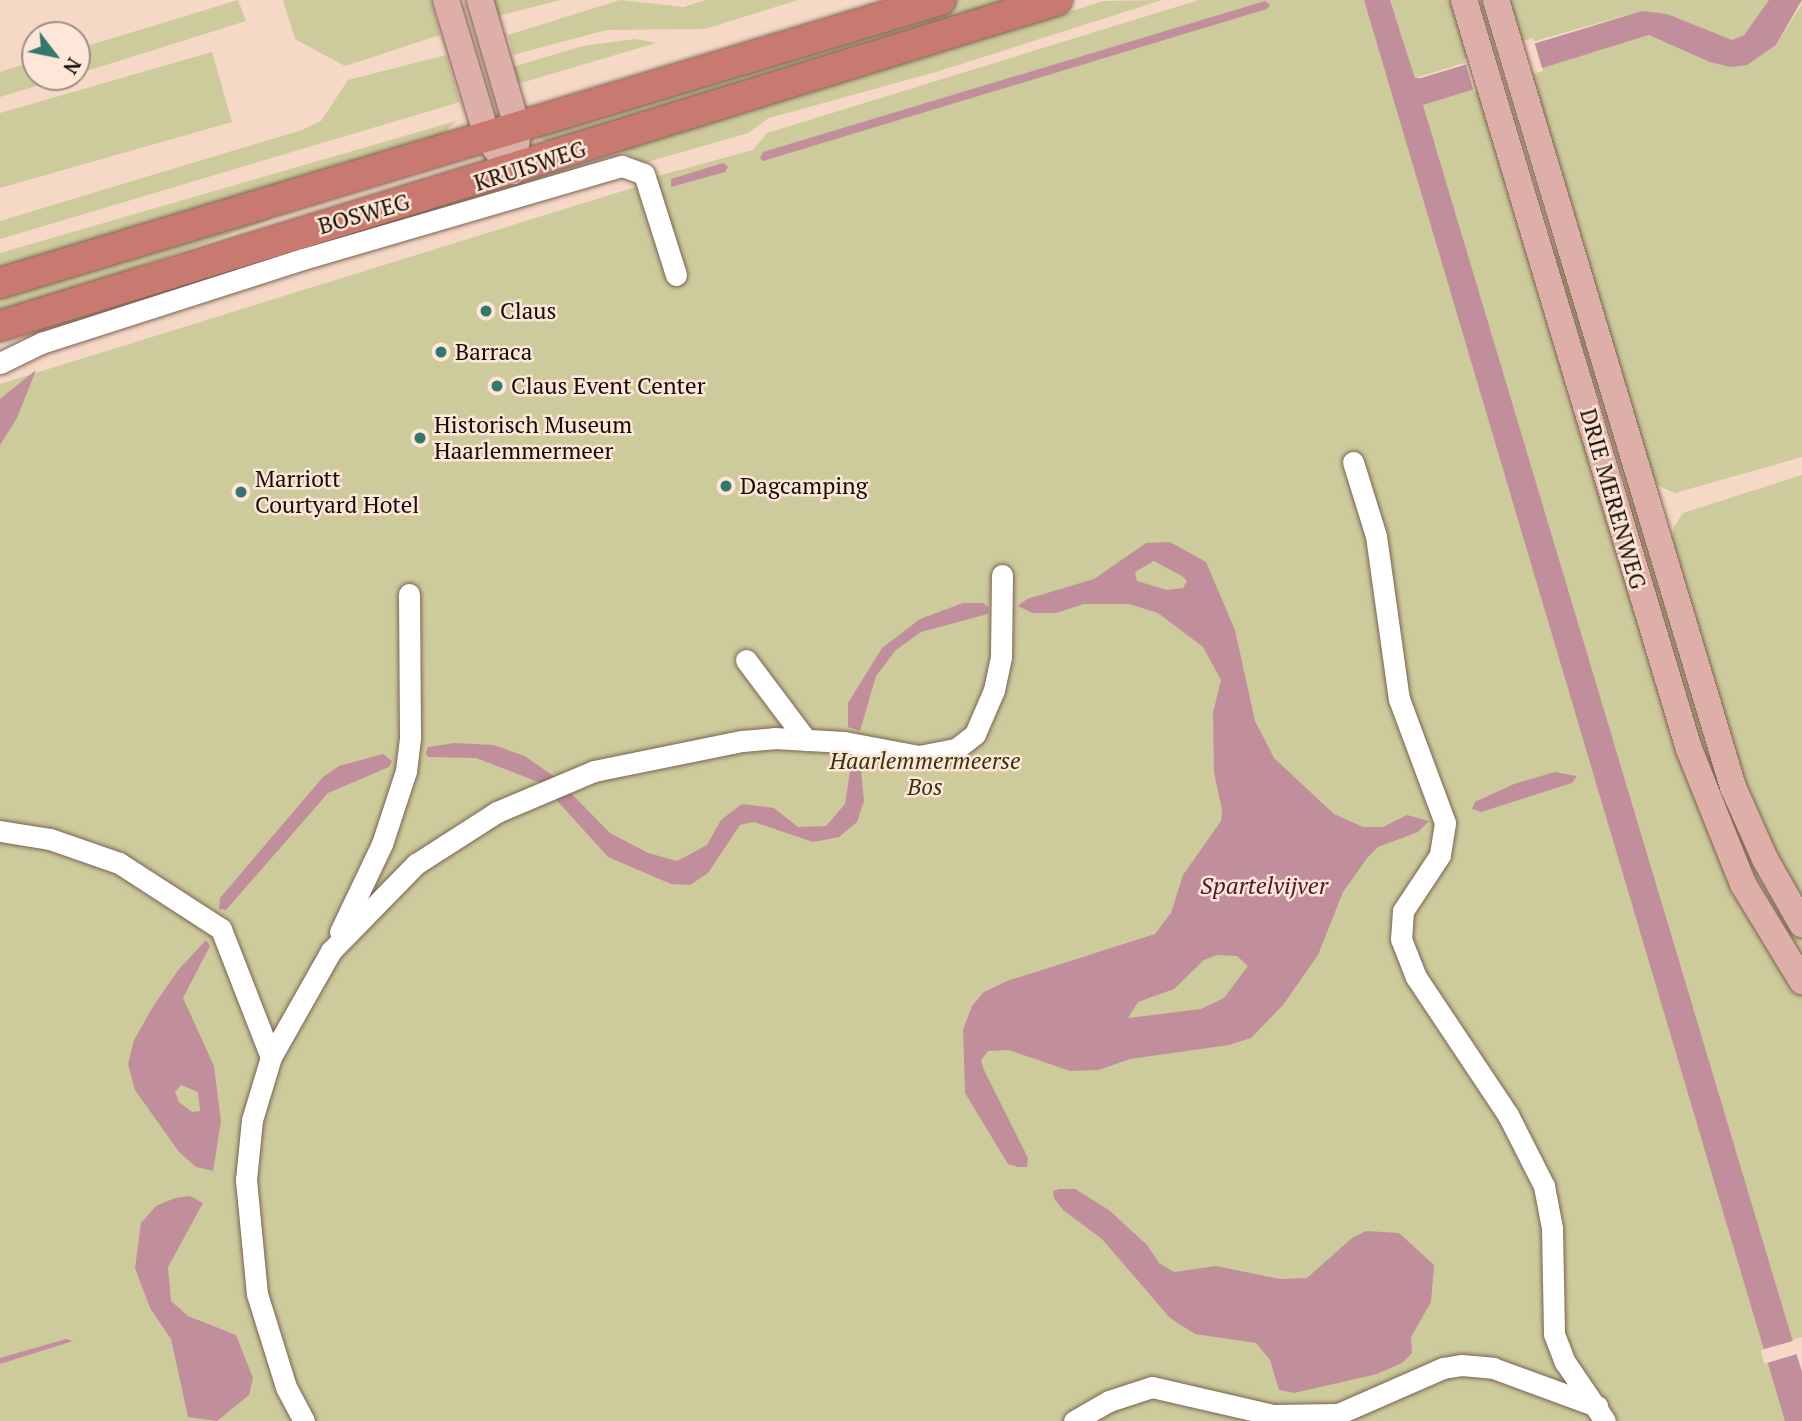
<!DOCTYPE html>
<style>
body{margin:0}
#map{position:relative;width:1802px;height:1421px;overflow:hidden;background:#f5d8c6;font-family:"PT Serif",serif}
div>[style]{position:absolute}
.green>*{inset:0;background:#cdca9b}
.water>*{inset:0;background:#c18f9b}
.pier>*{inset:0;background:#f5d8c6}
.roads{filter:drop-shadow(0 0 2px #7b6252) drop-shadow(0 0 2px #7b6252)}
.minor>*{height:21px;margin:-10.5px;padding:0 10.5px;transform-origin:10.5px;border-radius:10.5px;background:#fff}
.major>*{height:26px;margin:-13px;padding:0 13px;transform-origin:13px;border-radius:13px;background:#deafa9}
.highway>*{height:30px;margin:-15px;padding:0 15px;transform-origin:15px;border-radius:15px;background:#c87a70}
.dots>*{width:19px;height:19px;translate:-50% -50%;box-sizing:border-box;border:4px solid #fee7d8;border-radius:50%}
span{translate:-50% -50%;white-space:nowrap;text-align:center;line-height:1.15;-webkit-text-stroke:5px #fee7d8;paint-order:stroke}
.street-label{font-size:23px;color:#150c06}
.poi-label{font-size:23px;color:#150c06}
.left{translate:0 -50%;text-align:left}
.park-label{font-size:23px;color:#37330d;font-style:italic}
.water-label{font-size:24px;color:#54172c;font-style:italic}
.north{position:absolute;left:21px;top:21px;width:70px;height:70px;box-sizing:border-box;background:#fee7d8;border:2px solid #a18f84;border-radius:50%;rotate:122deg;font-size:19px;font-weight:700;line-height:28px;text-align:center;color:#150c06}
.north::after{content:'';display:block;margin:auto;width:24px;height:32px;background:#34786d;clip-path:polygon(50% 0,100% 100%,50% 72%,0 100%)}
</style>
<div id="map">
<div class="green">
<i style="clip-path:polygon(238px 0,246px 21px,77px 74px,77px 49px)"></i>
<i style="clip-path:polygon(283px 0,430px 0,440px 35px,345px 66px,295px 39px)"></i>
<i style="clip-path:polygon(489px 0,560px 0,494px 17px)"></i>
<i style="clip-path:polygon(620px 0,684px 7px,705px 0,798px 0,705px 29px,606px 30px,513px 55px,508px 35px)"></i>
<i style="clip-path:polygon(958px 0,1025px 0,549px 143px,536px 136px)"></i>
<i style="clip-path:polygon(1162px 0,936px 72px,769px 118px,748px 133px,644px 163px,619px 150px,1104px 1px)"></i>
<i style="clip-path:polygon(1199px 0,1371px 0,1792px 1421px,0 1421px,0 384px,655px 181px,654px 177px,753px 150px,767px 133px)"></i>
<i style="clip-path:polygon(1390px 0,1451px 0,1471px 61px,1415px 78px)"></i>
<i style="clip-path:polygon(1503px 0,1769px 0,1744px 35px,1732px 41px,1642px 11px,1517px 46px)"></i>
<i style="clip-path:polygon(1802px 4px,1802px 457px,1675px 493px,1659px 486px,1646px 473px,1525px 73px,1649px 35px,1730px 67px,1776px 45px)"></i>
<i style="clip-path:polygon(635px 39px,656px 43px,514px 85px,509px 68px,583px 46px)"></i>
<i style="clip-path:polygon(212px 52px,232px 122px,0 188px,0 113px)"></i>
<i style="clip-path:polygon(446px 55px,460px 102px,0 239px,0 221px,302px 130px,321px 121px,348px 80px)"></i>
<i style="clip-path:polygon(35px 61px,35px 77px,66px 77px,0 97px,0 72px)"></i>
<i style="clip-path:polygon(1478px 86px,1627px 580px,1791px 981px,1802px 994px,1802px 1337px,1792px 1340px,1422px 104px)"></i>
<i style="clip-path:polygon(456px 121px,437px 140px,0 271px,0 253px)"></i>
<i style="clip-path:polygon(1534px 205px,1569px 279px,1762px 873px,1802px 938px,1802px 965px,1733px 843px,1635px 542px,1627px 488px,1603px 410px)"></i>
<i style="clip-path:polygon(271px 213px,270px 220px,0 316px,0 297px)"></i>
<i style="clip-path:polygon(1802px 475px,1802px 902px,1740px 781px,1670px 549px,1674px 527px,1683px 513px)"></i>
</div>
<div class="water">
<i style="clip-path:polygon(1364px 0,1390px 0,1415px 78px,1421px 78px,1642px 11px,1667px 14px,1732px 40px,1744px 35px,1769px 0,1802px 0,1776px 45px,1747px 65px,1730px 67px,1710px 62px,1649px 35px,1423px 105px,1802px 1372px,1802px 1421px,1785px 1421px)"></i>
<i style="clip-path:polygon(1265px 1px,1270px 5px,1267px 9px,763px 161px,760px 158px,763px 152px)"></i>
<i style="clip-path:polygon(723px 163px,728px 167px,725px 172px,671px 187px,671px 179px)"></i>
<i style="clip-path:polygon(36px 370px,17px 418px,0 445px,0 399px)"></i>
<i style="clip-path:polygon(evenodd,1170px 542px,1206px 562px,1235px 630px,1255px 721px,1274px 758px,1334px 814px,1363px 827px,1383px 827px,1407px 815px,1429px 821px,1418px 832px,1378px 847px,1368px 857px,1343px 892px,1318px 955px,1283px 1005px,1251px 1038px,1229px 1045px,1130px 1059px,1099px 1070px,1070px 1071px,1009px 1050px,988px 1051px,981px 1060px,984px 1070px,1028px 1158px,1027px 1167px,1018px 1167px,1008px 1164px,965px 1093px,963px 1030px,972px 1006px,984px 992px,1007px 981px,1155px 934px,1171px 913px,1183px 875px,1221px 821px,1222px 810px,1214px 772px,1213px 713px,1221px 680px,1203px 647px,1158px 613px,1129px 604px,1084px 604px,1056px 613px,1032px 613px,1018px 606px,1027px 599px,1094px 579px,1146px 543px,1170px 542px,1154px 561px,1182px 576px,1187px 581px,1183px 588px,1167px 590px,1137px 581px,1135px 572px,1154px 561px,1170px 542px,1217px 955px,1237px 956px,1248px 966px,1224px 998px,1201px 1009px,1128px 1018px,1138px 1002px,1174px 989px,1204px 960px,1217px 955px)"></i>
<i style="clip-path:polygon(963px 603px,983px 603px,989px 608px,988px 614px,921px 632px,896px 650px,876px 676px,860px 731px,848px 727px,848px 703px,882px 648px,920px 619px)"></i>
<i style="clip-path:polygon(455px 743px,493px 745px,525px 756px,556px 778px,610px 833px,648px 853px,677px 861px,707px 845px,721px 820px,742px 804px,774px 808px,798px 827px,826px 826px,845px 804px,852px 758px,860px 759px,864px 801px,857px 822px,839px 837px,813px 842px,754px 822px,740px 825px,708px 873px,690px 885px,671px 884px,608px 857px,541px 783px,476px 758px,428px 757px,426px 753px,428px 747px)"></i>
<i style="clip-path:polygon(383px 754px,392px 761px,389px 767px,328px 793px,226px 910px,219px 909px,220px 898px,323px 777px,339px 766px)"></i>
<i style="clip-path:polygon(1555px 772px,1577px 776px,1572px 783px,1481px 812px,1472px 809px,1475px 802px,1514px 784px)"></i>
<i style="clip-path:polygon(evenodd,206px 940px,210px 946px,183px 998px,214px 1066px,221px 1121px,213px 1171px,196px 1167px,179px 1152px,135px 1090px,128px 1064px,134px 1040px,154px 1005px,179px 969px,206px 940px,181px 1085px,198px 1092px,200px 1111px,192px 1112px,179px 1102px,175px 1092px,181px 1085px)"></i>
<i style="clip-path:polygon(1059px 1189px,1075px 1189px,1109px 1210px,1147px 1245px,1159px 1263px,1174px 1272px,1216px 1266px,1280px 1279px,1307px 1278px,1352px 1238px,1366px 1231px,1399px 1233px,1434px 1265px,1431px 1302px,1411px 1337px,1412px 1353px,1402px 1363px,1377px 1374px,1294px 1393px,1279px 1390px,1270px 1360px,1256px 1343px,1195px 1334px,1170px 1318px,1102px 1239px,1063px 1210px,1054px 1198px,1053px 1191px)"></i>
<i style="clip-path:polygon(175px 1198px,190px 1196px,203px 1203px,168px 1267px,171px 1301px,188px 1316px,236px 1335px,253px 1378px,249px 1395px,217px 1421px,188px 1417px,171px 1339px,150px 1308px,135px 1268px,141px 1223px,156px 1206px)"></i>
<i style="clip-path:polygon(66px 1339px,73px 1341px,0 1364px,0 1358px)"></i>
</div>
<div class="pier">
<i style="clip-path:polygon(1533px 38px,1543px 71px,1474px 92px,1464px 59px)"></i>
<i style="clip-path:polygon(1796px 1340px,1800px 1353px,1764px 1364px,1761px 1350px)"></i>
</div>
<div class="roads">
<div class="minor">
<i style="left:0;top:363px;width:46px;rotate:-26deg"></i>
<i style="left:41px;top:343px;width:275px;rotate:-17.8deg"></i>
<i style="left:303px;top:259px;width:332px;rotate:-16.3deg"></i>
<i style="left:622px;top:166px;width:23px;rotate:20deg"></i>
<i style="left:644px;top:174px;width:106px;rotate:72.4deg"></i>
<i style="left:1353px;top:462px;width:77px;rotate:72.7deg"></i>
<i style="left:1376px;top:536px;width:165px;rotate:82deg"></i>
<i style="left:1399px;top:699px;width:132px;rotate:69.6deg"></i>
<i style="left:1445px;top:823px;width:32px;rotate:99deg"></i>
<i style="left:1440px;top:855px;width:67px;rotate:123.5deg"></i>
<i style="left:1403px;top:911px;width:28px;rotate:94deg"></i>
<i style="left:1401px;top:939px;width:41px;rotate:68.5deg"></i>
<i style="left:1416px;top:977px;width:166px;rotate:56.3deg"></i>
<i style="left:1508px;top:1115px;width:80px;rotate:63.1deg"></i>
<i style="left:1544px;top:1186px;width:43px;rotate:79.2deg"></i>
<i style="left:1552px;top:1228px;width:106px;rotate:88.9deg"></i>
<i style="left:1554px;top:1334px;width:30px;rotate:69deg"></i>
<i style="left:1565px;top:1362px;width:71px;rotate:55.9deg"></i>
<i style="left:746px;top:660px;width:100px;rotate:53.1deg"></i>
<i style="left:0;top:831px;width:51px;rotate:9.1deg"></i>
<i style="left:50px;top:839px;width:73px;rotate:19.2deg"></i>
<i style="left:119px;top:863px;width:121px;rotate:32.9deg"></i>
<i style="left:221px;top:929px;width:137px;rotate:68.7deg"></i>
<i style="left:340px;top:932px;width:98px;rotate:-64.5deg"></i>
<i style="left:382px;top:844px;width:77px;rotate:-71.8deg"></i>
<i style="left:406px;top:771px;width:35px;rotate:-83deg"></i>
<i style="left:410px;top:736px;width:142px;rotate:-90.4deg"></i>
<i style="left:304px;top:1421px;width:38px;rotate:-118deg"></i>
<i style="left:286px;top:1387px;width:97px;rotate:-107.3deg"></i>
<i style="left:257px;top:1294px;width:115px;rotate:-95.5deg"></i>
<i style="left:246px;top:1180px;width:60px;rotate:-84.3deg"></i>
<i style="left:252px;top:1120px;width:66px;rotate:-73.2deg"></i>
<i style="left:271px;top:1057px;width:122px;rotate:-60.5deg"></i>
<i style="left:331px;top:951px;width:122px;rotate:-45.7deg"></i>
<i style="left:416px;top:864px;width:96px;rotate:-32.7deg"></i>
<i style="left:497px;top:812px;width:105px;rotate:-22.9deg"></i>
<i style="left:594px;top:771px;width:151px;rotate:-11.5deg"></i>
<i style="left:742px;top:741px;width:32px;rotate:-5deg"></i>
<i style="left:774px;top:738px;width:70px;rotate:3.3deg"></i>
<i style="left:844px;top:742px;width:76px;rotate:10.6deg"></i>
<i style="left:919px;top:756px;width:38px;rotate:-11deg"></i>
<i style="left:956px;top:749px;width:24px;rotate:-38deg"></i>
<i style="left:975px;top:734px;width:48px;rotate:-66.6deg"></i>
<i style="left:994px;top:690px;width:35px;rotate:-78deg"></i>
<i style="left:1001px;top:656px;width:81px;rotate:-89.3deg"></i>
<i style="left:1074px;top:1421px;width:40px;rotate:-29.7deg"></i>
<i style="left:1109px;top:1401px;width:45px;rotate:-18deg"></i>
<i style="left:1152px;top:1387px;width:124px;rotate:13deg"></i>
<i style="left:1273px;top:1415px;width:65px;rotate:-0.9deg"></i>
<i style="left:1338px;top:1414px;width:115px;rotate:-23.7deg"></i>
<i style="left:1443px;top:1368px;width:18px;rotate:-9deg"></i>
<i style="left:1461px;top:1365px;width:32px;rotate:5deg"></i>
<i style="left:1493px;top:1368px;width:111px;rotate:20.1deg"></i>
</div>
<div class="major">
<i style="left:446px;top:0;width:145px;rotate:73.2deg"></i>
<i style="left:488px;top:139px;width:41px;rotate:52deg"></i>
<i style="left:480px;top:0;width:135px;rotate:73.7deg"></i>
<i style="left:518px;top:130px;width:41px;rotate:97deg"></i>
<i style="left:1464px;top:0;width:782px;rotate:73.28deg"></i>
<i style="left:1689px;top:749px;width:145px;rotate:68.2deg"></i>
<i style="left:1743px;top:884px;width:114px;rotate:58.7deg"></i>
<i style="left:1496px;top:0;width:822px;rotate:73.24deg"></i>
<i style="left:1733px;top:787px;width:79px;rotate:66deg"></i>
<i style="left:1765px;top:859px;width:75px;rotate:60.4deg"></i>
</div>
<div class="highway">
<i style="left:0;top:283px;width:982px;rotate:-16.76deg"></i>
<i style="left:0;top:326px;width:1106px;rotate:-17.14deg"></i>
</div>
</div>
<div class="dots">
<i style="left:486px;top:311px;background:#34786d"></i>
<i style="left:441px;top:352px;background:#34786d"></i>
<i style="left:497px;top:386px;background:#34786d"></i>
<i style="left:420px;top:438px;background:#34786d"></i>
<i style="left:726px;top:486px;background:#34786d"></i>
<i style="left:241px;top:492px;background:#34786d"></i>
</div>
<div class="street-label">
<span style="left:530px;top:166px;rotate:-18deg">KRUISWEG</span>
<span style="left:364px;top:214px;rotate:-16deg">BOSWEG</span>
<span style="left:1613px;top:499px;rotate:74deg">DRIE MERENWEG</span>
</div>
<div class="poi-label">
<span class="left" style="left:500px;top:311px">Claus</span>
<span class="left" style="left:455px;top:352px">Barraca</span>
<span class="left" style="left:511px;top:386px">Claus Event Center</span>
<span class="left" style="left:434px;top:438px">Historisch Museum<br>Haarlemmermeer</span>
<span class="left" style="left:255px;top:492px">Marriott<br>Courtyard Hotel</span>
<span class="left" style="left:740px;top:486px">Dagcamping</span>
</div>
<div class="park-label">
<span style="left:925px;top:774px">Haarlemmermeerse<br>Bos</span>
</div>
<div class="water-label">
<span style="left:1264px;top:886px">Spartelvijver</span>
</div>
<div class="north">N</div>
</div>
